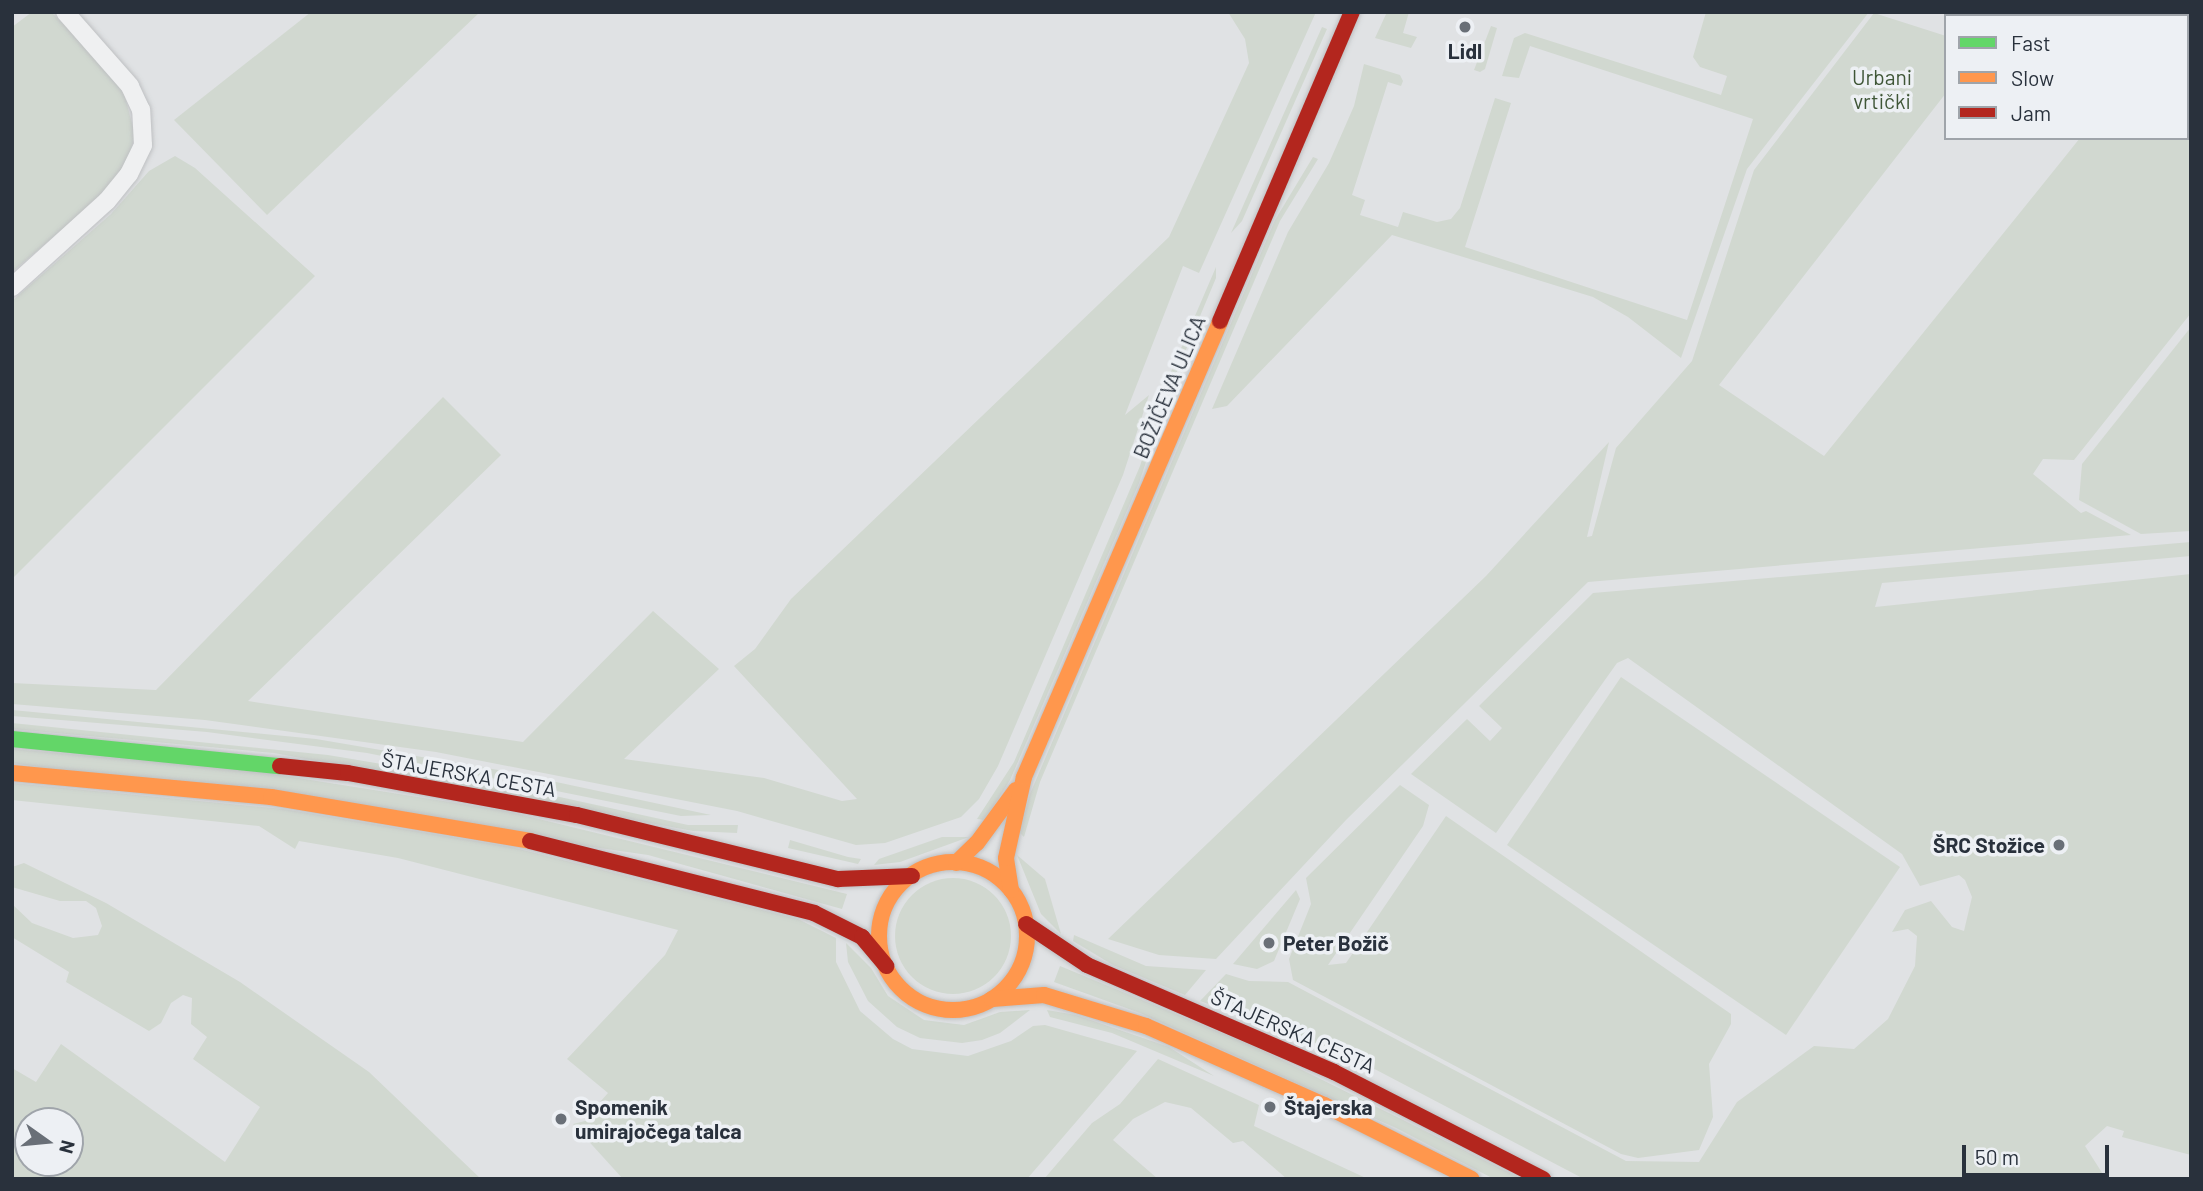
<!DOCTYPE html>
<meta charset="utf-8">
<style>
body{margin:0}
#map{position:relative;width:2203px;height:1191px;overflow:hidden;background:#e0e2e4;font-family:Barlow,sans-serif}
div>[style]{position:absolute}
.green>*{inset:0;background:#d1d8d0}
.round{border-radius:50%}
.roads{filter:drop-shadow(0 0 2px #bec0c2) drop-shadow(0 0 2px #bec0c2)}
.street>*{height:18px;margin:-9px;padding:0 9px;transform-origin:9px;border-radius:9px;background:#eff0f1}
.fast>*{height:16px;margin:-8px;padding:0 8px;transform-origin:8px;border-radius:8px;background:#63d668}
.slow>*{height:16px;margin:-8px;padding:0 8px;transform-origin:8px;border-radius:8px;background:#ff974d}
.slow>.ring{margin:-8px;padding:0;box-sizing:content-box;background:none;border:16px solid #ff974d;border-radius:50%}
.jam>*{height:16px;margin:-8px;padding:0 8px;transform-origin:8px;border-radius:8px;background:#b3261e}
.dots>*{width:19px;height:19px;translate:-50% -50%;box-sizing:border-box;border:4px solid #edf0f4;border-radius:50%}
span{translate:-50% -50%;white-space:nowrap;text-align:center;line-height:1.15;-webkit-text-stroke:7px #edf0f4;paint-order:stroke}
.poi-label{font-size:21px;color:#29313c;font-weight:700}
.right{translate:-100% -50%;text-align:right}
.left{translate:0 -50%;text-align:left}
.park-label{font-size:21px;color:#3f5637}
.street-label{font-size:21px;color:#29313c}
.frame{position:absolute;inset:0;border:14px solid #29313c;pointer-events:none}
.legend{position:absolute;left:1944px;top:14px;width:245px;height:126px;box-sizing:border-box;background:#edf0f4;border:2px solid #9fa4aa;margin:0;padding:9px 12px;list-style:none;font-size:21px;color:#29313c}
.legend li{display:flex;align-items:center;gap:14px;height:35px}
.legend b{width:35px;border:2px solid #9fa4aa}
.north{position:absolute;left:14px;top:1107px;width:70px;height:70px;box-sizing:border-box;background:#edf0f4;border:2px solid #9fa4aa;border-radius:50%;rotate:105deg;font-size:19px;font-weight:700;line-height:28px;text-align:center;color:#29313c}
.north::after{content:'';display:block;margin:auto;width:24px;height:32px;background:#696f77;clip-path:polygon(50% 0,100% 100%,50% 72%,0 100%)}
.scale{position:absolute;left:1962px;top:1145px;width:147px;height:32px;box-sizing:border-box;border:4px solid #29313c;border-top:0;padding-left:9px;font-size:21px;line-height:24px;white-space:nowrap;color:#29313c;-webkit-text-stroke:5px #edf0f4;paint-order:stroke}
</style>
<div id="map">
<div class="green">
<i style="clip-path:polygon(32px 12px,51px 12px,96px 56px,124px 93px,135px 135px,127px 165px,96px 201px,12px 272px,12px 27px)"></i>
<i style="clip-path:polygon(311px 12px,480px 12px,267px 215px,174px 120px)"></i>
<i style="clip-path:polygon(1228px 12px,1316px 12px,1199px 273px,1183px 266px,1125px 415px,1149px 395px,1123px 475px,998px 766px,979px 799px,961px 817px,885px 843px,856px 845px,737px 811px,436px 752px,205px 720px,12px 704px,12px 683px,156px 690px,443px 397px,501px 455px,248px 701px,523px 742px,653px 611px,719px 669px,624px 759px,764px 778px,842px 801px,857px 799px,734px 666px,755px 649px,791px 599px,1169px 237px,1249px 63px,1245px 39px)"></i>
<i style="clip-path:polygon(1387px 12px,1409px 12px,1403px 33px,1417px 37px,1411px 48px,1375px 38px)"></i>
<i style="clip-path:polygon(1706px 12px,1869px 12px,1747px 169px,1681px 358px,1628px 317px,1593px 297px,1392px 235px,1227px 406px,1212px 409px,1288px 232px,1329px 163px,1354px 106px,1364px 64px,1400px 75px,1403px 81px,1401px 86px,1388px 82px,1352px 195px,1365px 200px,1360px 215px,1398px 227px,1403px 212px,1437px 222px,1451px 219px,1460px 208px,1495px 98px,1511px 103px,1465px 247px,1687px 320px,1753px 119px,1530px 46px,1519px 78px,1502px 76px,1514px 38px,1525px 33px,1721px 95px,1727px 76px,1700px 67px,1693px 57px)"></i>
<i style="clip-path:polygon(1874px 13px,1946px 36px,1946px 93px,1719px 385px,1824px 456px,2080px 138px,2187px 138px,2187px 113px,2191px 114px,2191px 313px,2074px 460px,2043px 459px,2033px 474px,2081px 513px,2086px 511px,2131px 535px,1588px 582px,1346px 820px,1216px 959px,1159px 955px,1108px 939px,1486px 576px,1609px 442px,1587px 537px,1592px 536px,1616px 448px,1692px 361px,1754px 170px)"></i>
<i style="clip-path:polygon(1491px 26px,1497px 28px,1485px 69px,1480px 72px,1474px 70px)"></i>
<i style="clip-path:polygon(1322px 27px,1327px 29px,1242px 221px,1231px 233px)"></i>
<i style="clip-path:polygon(175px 156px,195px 168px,315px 276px,12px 579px,12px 301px,111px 214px,149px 171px)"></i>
<i style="clip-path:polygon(1313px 157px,1318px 159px,1280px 221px,1040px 782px,1024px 837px,1019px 832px,1030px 794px,1275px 220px)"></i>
<i style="clip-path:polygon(1216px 267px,1216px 278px,1172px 383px,1139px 483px,1010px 780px,985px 820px,977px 819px,1014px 762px,1140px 466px,1167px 381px)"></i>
<i style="clip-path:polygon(2191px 327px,2191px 531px,2141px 534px,2079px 500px,2082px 464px)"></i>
<i style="clip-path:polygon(2191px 542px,2191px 556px,1882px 583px,1875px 607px,2191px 574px,2191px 1155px,2122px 1137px,2124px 1131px,2107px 1126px,2085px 1146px,2106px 1179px,1584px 1179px,1346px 1054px,1200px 1001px,1226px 974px,1249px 981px,1288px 982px,1626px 1161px,1699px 1162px,1737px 1102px,1814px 1046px,1854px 1049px,1888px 1019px,1915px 966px,1917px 936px,1908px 929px,1892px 932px,1905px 910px,1931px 901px,1952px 927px,1964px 931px,1972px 897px,1965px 880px,1959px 875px,1920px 886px,1902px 854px,1628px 658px,1617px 663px,1496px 833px,1411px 774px,1467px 719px,1490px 741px,1502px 728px,1479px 706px,1593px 593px)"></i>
<i style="clip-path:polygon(1621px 677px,1900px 867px,1786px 1035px,1507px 845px)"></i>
<i style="clip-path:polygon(12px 710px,316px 739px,504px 771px,711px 815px,681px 816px,367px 753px,207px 732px,12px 716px)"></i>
<i style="clip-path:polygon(12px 723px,328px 755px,500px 784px,688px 825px,738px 825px,737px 833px,693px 831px,274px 753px,12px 729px)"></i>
<i style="clip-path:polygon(12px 749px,241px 769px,506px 811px,847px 894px,842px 909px,648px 855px,12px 763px)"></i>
<i style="clip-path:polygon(12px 783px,283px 809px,511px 847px,798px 919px,836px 938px,836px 962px,860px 1011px,893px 1039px,912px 1049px,968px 1056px,1011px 1041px,1033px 1026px,1045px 1025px,1137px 1051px,1027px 1179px,623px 1179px,573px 1124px,597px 1118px,600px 1102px,608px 1093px,567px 1059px,665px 955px,678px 930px,398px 858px,299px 841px,295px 849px,259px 826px,12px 800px)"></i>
<i style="clip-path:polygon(1400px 785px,1429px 805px,1423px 826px,1328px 965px,1346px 963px,1446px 816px,1731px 1014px,1731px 1024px,1709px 1064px,1713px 1117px,1699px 1150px,1638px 1158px,1621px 1154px,1293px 980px,1289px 959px,1311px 904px,1306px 878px)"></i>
<i style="clip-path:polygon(942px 837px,969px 837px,900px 862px,874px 865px,879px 859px)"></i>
<i style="clip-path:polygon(790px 840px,848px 857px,861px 859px,858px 864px,788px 848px)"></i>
<i style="clip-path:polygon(1017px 855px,1045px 879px,1061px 934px,1041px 914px)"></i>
<i style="clip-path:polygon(evenodd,24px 863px,106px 903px,240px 982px,369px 1072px,481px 1179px,12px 1179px,12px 1068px,36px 1082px,61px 1044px,225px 1162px,260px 1107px,193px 1059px,207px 1037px,191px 1024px,192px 998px,183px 995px,171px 1003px,161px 1023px,149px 1031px,66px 982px,69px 972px,12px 937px,12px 904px,32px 923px,73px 938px,98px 935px,102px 926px,96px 908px,86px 901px,60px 901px,12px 887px,12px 867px,24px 863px,28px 1121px,70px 1121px,70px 1163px,28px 1163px,28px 1121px)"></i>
<i class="round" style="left:895px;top:878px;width:116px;height:116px"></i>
<i style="clip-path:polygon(1296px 890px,1300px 899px,1274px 961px,1257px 969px,1233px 964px)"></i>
<i style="clip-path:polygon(1074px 935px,1146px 966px,1206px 970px,1185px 995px,1113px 965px,1073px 941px)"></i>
<i style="clip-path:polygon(846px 943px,871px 968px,888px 996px,924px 1020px,964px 1025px,1000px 1012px,1030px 1010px,1000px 1033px,982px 1040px,962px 1043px,920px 1038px,897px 1027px,868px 1001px,848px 962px)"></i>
<i style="clip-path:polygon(1060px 966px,1258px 1048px,1522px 1179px,1494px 1179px,1396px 1128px,1140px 1013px,1054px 982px)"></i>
<i style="clip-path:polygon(1047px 1010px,1076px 1015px,1169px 1047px,1214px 1076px,1112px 1033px,1050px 1017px)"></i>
<i style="clip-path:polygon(1158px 1059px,1259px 1105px,1254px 1126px,1368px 1179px,1287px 1179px,1243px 1141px,1233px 1143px,1191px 1108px,1165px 1102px,1133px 1119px,1113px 1140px,1158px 1179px,1044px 1179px,1092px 1123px,1120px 1104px)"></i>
</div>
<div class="roads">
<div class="street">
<i style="left:12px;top:287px;width:128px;rotate:-42.2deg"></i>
<i style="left:107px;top:201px;width:35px;rotate:-51deg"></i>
<i style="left:129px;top:174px;width:32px;rotate:-64deg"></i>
<i style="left:143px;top:145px;width:35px;rotate:-93deg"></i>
<i style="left:141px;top:110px;width:26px;rotate:-115deg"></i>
<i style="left:130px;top:86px;width:98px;rotate:-131.3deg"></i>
</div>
<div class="fast">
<i style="left:2187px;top:70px;width:4px;rotate:14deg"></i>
<i style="left:12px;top:739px;width:269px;rotate:5.8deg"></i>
</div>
<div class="slow">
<i style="left:1996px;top:12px;width:13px;rotate:18deg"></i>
<i style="left:12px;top:773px;width:260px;rotate:5.3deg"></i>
<i style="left:271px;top:797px;width:263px;rotate:9.6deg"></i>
<i class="ring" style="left:879px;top:862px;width:132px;height:132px"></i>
<i style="left:956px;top:863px;width:29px;rotate:-44deg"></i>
<i style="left:977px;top:843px;width:66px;rotate:-53.7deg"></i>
<i style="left:1011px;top:890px;width:32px;rotate:-99deg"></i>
<i style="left:1006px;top:858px;width:83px;rotate:-77.5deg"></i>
<i style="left:1024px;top:777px;width:496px;rotate:-66.7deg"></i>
<i style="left:992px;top:999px;width:52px;rotate:-4.4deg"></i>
<i style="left:1044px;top:995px;width:107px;rotate:16.9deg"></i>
<i style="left:1146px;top:1026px;width:195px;rotate:23.9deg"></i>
<i style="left:1324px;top:1105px;width:165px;rotate:26.6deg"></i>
</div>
<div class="jam">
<i style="left:1220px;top:321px;width:336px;rotate:-66.9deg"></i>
<i style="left:280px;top:766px;width:68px;rotate:5.9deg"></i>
<i style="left:348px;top:773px;width:233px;rotate:10.4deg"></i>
<i style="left:577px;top:815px;width:269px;rotate:13.8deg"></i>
<i style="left:838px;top:879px;width:74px;rotate:-2.3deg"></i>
<i style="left:530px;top:841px;width:293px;rotate:14.2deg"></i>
<i style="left:814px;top:913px;width:54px;rotate:26.6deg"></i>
<i style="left:862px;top:937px;width:38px;rotate:50deg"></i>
<i style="left:1026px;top:924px;width:73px;rotate:33.9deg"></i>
<i style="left:1087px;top:965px;width:269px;rotate:23.4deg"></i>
<i style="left:1334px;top:1072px;width:235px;rotate:27.1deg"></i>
</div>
</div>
<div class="dots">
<i style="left:1465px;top:27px;background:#696f77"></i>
<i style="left:2059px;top:845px;background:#696f77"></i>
<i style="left:1269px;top:943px;background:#696f77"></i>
<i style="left:1270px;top:1107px;background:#696f77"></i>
<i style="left:561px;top:1119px;background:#696f77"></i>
</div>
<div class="poi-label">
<span style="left:1465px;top:51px">Lidl</span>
<span class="right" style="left:2045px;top:845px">ŠRC Stožice</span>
<span class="left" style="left:1283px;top:943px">Peter Božič</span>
<span class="left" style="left:575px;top:1119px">Spomenik<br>umirajočega talca</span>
<span class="left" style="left:1284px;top:1107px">Štajerska</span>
</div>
<div class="park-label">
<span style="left:1882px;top:89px">Urbani<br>vrtički</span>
</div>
<div class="street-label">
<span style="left:1169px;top:387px;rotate:-67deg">BOŽIČEVA ULICA</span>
<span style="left:469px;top:774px;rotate:10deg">ŠTAJERSKA CESTA</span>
<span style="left:1293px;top:1031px;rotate:24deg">ŠTAJERSKA CESTA</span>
</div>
<div class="frame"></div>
<ul class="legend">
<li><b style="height:9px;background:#63d668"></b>Fast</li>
<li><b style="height:9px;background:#ff974d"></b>Slow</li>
<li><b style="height:9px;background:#b3261e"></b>Jam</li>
</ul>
<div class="north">N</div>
<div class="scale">50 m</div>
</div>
